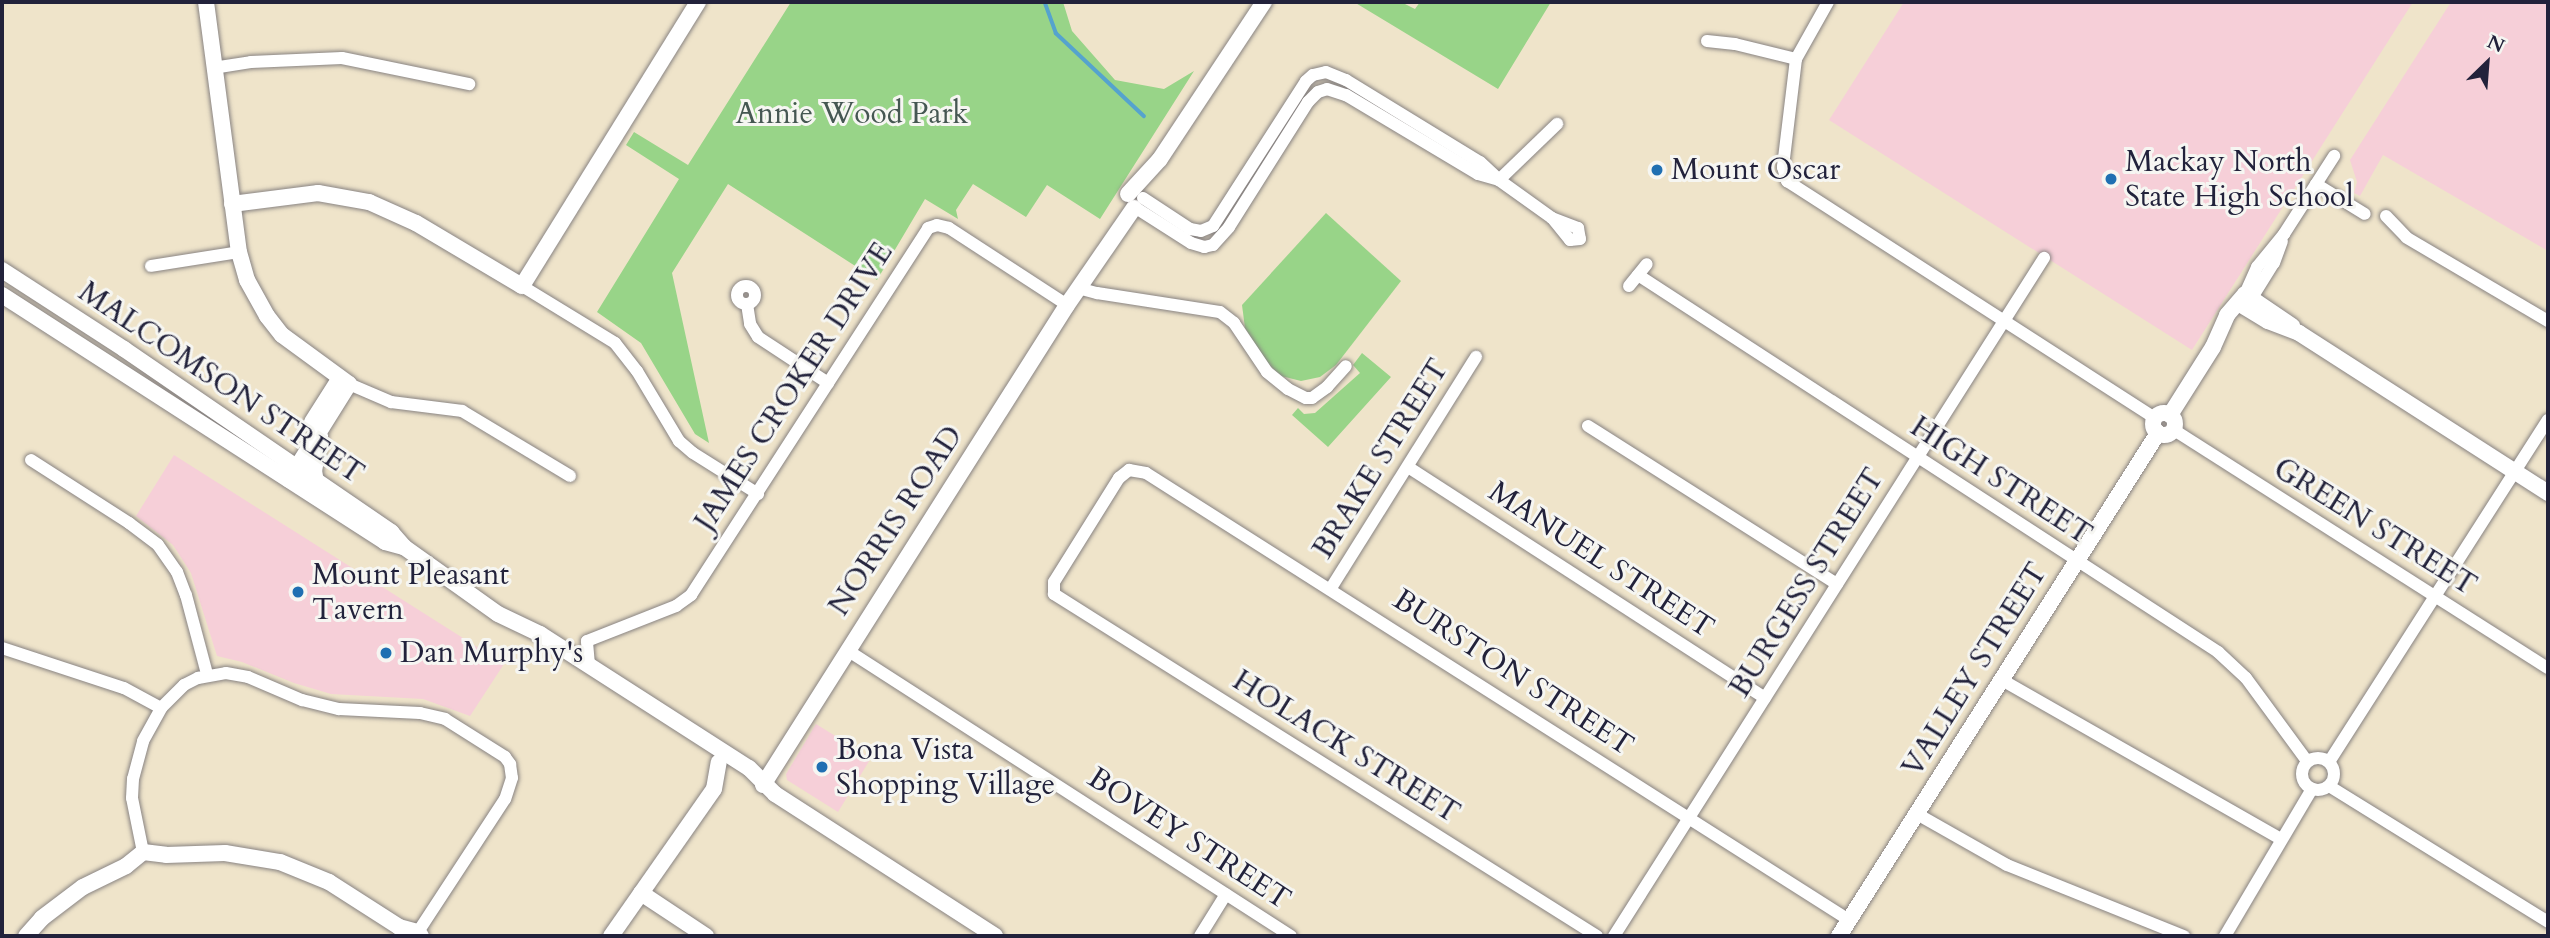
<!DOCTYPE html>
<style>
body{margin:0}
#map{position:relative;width:2550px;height:938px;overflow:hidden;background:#efe4ca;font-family:Cardo,serif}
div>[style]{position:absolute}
.built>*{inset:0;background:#f6cfd8}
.green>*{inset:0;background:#98d488}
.stream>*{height:3.5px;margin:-1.75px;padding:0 1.75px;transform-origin:1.75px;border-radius:1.75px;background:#55a3ce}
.roads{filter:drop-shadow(0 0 2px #888382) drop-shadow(0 0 2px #888382)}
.street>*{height:12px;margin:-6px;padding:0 6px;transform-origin:6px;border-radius:6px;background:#fff}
.street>.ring{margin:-6px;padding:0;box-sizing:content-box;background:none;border:12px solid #fff;border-radius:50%}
.secondary>*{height:16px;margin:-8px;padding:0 8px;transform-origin:8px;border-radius:8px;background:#fff}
.secondary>.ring{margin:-8px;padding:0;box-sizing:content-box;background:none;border:16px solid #fff;border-radius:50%}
.dots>*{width:19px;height:19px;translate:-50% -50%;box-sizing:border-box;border:4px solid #f6f6f2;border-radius:50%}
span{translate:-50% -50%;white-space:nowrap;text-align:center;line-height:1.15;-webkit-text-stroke:6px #f6f6f2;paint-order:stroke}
.park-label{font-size:30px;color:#455752}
.poi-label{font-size:30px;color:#22223b}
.left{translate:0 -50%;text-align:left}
.street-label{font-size:30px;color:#22223b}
.frame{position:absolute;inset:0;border:4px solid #22223b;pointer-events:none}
.north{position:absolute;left:2452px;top:28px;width:70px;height:70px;-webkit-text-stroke:5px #f6f6f2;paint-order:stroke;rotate:25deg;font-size:19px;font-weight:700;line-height:28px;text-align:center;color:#22223b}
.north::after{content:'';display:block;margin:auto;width:24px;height:32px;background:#22223b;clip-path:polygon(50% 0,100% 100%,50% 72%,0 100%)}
</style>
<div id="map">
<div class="built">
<i style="clip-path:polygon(1904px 2px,2413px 2px,2192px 350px,1829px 120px)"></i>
<i style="clip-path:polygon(2451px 2px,2548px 2px,2548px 251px,2383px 155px,2360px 196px,2354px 193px,2357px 182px,2350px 160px)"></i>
<i style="clip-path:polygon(174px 455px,504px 664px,470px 716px,423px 699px,331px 694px,294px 683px,242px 662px,217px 656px,191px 573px,173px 545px,136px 516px)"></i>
<i style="clip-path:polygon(816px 724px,871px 758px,838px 812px,787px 780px,786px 774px)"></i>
</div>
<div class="green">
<i style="clip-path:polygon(791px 2px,1063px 2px,1072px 31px,1115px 80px,1164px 89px,1194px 71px,1100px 219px,1047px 185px,1026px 217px,973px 184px,956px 210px,958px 219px,925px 199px,877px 280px,728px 184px,672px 273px,709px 443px,695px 434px,641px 343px,597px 312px,679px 179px,626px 145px,634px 132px,688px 165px)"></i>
<i style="clip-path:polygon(1354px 2px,1401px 2px,1415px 9px,1420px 2px,1551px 2px,1498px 89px)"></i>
<i style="clip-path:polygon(1326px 213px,1401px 281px,1336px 365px,1320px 377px,1301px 381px,1281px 376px,1266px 362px,1245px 328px,1242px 305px)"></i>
<i style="clip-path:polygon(1362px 353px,1391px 377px,1328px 447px,1292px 415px,1298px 408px,1304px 414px,1315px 413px,1360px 373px,1353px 365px)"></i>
</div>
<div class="stream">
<i style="left:1045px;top:2px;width:33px;rotate:70deg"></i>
<i style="left:1056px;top:33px;width:121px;rotate:43.3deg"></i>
</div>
<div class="roads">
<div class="street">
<i style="left:1828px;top:2px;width:65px;rotate:119.3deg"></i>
<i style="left:1796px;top:59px;width:109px;rotate:96.9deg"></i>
<i style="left:1783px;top:167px;width:15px;rotate:74deg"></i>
<i style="left:1787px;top:181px;width:438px;rotate:32.8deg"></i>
<i style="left:1707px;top:41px;width:28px;rotate:6deg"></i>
<i style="left:1735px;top:44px;width:63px;rotate:13.8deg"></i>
<i style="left:213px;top:68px;width:38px;rotate:-9deg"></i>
<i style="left:251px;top:62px;width:91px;rotate:-2.5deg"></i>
<i style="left:342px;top:58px;width:130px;rotate:11.6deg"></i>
<i style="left:1499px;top:180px;width:81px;rotate:-44deg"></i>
<i style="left:2316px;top:184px;width:57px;rotate:31.5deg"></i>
<i style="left:1143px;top:198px;width:56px;rotate:33.4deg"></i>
<i style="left:1190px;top:229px;width:11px;rotate:10deg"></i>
<i style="left:1201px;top:231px;width:13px;rotate:-23deg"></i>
<i style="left:1213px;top:226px;width:172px;rotate:-57.3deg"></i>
<i style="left:1306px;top:81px;width:9px;rotate:-41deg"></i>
<i style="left:1313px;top:75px;width:13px;rotate:-13deg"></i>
<i style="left:1326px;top:72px;width:22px;rotate:22deg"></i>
<i style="left:1346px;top:80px;width:157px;rotate:31.5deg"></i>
<i style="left:1480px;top:162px;width:26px;rotate:43deg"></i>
<i style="left:1499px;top:180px;width:65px;rotate:35.6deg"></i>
<i style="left:1552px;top:218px;width:28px;rotate:21deg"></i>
<i style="left:1578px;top:228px;width:11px;rotate:80deg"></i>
<i style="left:1580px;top:239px;width:10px;rotate:174deg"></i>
<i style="left:1570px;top:240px;width:28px;rotate:-129deg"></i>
<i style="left:1136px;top:208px;width:65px;rotate:32.5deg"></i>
<i style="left:1191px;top:243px;width:14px;rotate:17deg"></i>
<i style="left:1204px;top:247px;width:9px;rotate:-13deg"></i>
<i style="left:1213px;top:245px;width:24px;rotate:-48deg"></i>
<i style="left:1229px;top:227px;width:148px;rotate:-57.7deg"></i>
<i style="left:1308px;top:102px;width:14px;rotate:-45deg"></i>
<i style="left:1318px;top:92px;width:9px;rotate:-18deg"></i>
<i style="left:1327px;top:89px;width:20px;rotate:18deg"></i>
<i style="left:1346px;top:95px;width:154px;rotate:30.9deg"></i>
<i style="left:1478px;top:174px;width:22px;rotate:16deg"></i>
<i style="left:2386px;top:216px;width:30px;rotate:46deg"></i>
<i style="left:2407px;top:238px;width:164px;rotate:30.5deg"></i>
<i style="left:151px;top:266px;width:89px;rotate:-9deg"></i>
<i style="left:1638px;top:275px;width:692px;rotate:33.02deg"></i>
<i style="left:2218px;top:652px;width:38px;rotate:43deg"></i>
<i style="left:2246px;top:678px;width:103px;rotate:53.7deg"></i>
<i class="ring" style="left:737px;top:286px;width:6px;height:6px"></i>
<i style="left:522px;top:286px;width:109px;rotate:31.5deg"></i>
<i style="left:615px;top:343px;width:36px;rotate:52deg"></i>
<i style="left:637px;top:371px;width:82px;rotate:59deg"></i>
<i style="left:679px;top:441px;width:18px;rotate:41deg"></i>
<i style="left:693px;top:453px;width:77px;rotate:32.2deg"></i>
<i style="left:1629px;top:286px;width:28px;rotate:-51deg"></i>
<i style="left:1078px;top:288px;width:20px;rotate:15deg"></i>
<i style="left:1097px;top:293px;width:124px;rotate:8.8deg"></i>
<i style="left:1220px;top:312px;width:18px;rotate:38deg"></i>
<i style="left:1234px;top:323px;width:59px;rotate:56deg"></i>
<i style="left:1267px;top:372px;width:27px;rotate:39deg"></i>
<i style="left:1288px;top:389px;width:20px;rotate:27deg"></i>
<i style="left:1306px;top:398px;width:6px"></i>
<i style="left:1312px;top:398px;width:19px;rotate:-36deg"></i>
<i style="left:1327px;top:387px;width:28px;rotate:-48deg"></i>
<i style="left:2245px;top:294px;width:30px;rotate:-66deg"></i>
<i style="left:2257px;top:267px;width:43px;rotate:-50.7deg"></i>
<i style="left:2284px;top:234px;width:93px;rotate:-57.3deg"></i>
<i style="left:2253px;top:296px;width:39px;rotate:-58deg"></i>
<i style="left:2274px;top:263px;width:23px;rotate:-70deg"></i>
<i style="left:747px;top:304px;width:20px;rotate:81deg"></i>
<i style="left:750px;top:324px;width:15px;rotate:58deg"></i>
<i style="left:758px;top:337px;width:84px;rotate:33.3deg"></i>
<i style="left:349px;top:384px;width:46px;rotate:23.2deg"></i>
<i style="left:391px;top:402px;width:72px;rotate:7.2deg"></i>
<i style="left:462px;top:411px;width:126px;rotate:31deg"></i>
<i style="left:1588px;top:426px;width:295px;rotate:32.4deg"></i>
<i style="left:2174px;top:430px;width:443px;rotate:32.5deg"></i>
<i style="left:31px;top:460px;width:117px;rotate:32.7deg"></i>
<i style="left:129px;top:523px;width:36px;rotate:37deg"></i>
<i style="left:158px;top:545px;width:33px;rotate:55deg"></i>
<i style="left:177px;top:572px;width:25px;rotate:69deg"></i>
<i style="left:186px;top:595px;width:82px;rotate:75.1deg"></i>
<i style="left:1408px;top:467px;width:425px;rotate:32.9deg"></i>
<i style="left:1331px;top:588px;width:273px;rotate:-57.9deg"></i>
<i style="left:2px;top:648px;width:128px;rotate:18.2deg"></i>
<i style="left:124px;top:688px;width:42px;rotate:28.4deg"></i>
<i style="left:847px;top:650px;width:528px;rotate:32.79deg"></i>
<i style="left:589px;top:665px;width:24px;rotate:-95deg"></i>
<i style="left:587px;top:641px;width:96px;rotate:-21.5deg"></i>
<i style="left:676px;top:606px;width:19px;rotate:-36deg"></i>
<i style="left:691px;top:595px;width:437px;rotate:-57.1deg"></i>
<i style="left:928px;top:228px;width:9px;rotate:-18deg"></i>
<i style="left:937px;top:225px;width:12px;rotate:14deg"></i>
<i style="left:949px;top:228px;width:141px;rotate:33.1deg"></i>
<i style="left:2002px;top:680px;width:321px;rotate:29.7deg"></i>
<i class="ring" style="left:2302px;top:758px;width:20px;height:20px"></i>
<i style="left:2329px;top:762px;width:406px;rotate:-57.4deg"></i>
<i style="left:2329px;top:786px;width:258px;rotate:31.8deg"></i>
<i style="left:1917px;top:814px;width:103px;rotate:29.5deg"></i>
<i style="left:2007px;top:865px;width:191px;rotate:21.9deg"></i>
<i style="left:143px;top:852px;width:55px;rotate:-101.5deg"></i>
<i style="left:132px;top:798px;width:19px;rotate:-87deg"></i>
<i style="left:133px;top:779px;width:39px;rotate:-75deg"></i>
<i style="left:143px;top:741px;width:38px;rotate:-61deg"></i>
<i style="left:161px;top:708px;width:33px;rotate:-45deg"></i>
<i style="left:184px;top:685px;width:16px;rotate:-27deg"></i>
<i style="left:198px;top:678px;width:28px;rotate:-10deg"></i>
<i style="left:226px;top:673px;width:22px;rotate:10deg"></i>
<i style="left:248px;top:677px;width:59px;rotate:23.1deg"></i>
<i style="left:302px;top:700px;width:38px;rotate:14deg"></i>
<i style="left:339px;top:709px;width:81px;rotate:2.8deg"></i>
<i style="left:420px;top:713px;width:26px;rotate:13deg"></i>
<i style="left:445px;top:719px;width:71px;rotate:32.3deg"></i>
<i style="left:505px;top:757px;width:9px;rotate:54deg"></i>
<i style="left:510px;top:764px;width:14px;rotate:82deg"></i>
<i style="left:512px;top:778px;width:22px;rotate:108deg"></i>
<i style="left:505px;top:799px;width:159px;rotate:123.2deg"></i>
<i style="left:1200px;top:936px;width:49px;rotate:-58.2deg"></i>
<i style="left:1597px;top:936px;width:642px;rotate:-147.8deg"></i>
<i style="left:1054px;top:594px;width:12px;rotate:-90deg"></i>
<i style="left:1054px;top:582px;width:123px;rotate:-58deg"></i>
<i style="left:1119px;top:478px;width:13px;rotate:-39deg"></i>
<i style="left:1129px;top:470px;width:17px;rotate:10deg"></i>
<i style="left:1146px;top:473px;width:833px;rotate:32.45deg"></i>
<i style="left:1614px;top:936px;width:803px;rotate:-57.62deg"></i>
<i style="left:2225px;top:936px;width:171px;rotate:-59.4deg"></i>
</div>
<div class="secondary">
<i style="left:206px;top:2px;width:252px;rotate:82.5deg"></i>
<i style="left:239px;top:252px;width:29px;rotate:74deg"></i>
<i style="left:247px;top:280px;width:41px;rotate:60.9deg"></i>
<i style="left:267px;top:316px;width:24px;rotate:52deg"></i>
<i style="left:282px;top:335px;width:83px;rotate:36.2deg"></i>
<i style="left:349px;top:384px;width:113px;rotate:122deg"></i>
<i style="left:1128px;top:194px;width:47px;rotate:-47.6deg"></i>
<i style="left:1160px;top:159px;width:188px;rotate:-56.5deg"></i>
<i style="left:232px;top:204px;width:87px;rotate:-7.3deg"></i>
<i style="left:318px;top:193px;width:52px;rotate:10deg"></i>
<i style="left:369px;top:202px;width:51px;rotate:24.1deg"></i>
<i style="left:416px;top:223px;width:123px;rotate:30.7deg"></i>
<i style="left:522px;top:286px;width:334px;rotate:-58.2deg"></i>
<i style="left:2px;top:270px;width:145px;rotate:32.9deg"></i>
<i style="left:124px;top:349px;width:324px;rotate:34.4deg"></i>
<i style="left:391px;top:532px;width:20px;rotate:49deg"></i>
<i style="left:404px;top:547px;width:115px;rotate:35.5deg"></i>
<i style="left:498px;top:614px;width:47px;rotate:25.5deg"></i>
<i style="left:540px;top:634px;width:248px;rotate:32.7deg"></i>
<i style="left:749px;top:768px;width:37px;rotate:45deg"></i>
<i style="left:775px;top:794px;width:262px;rotate:32.8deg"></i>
<i style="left:2px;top:295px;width:456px;rotate:32.8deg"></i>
<i style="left:385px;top:542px;width:20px;rotate:15deg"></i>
<i style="left:2238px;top:303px;width:35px;rotate:31deg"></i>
<i style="left:2268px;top:321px;width:33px;rotate:21deg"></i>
<i style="left:2299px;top:333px;width:296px;rotate:32.7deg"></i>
<i class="ring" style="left:2153px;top:413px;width:6px;height:6px"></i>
<i style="left:2170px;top:415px;width:80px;rotate:-57.7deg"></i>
<i style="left:2213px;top:347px;width:35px;rotate:-66deg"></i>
<i style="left:2227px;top:315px;width:28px;rotate:-49deg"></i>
<i style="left:2245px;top:294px;width:57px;rotate:34.2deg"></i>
<i style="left:312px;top:422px;width:52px;rotate:-57.5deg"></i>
<i style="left:316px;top:482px;width:11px;rotate:-100deg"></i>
<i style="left:314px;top:471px;width:35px;rotate:-80deg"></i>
<i style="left:763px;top:785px;width:568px;rotate:-57.65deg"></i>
<i style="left:1067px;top:305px;width:118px;rotate:-55.4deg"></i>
<i style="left:641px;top:893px;width:78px;rotate:33.5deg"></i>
<i style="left:26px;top:936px;width:24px;rotate:-48deg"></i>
<i style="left:42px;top:918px;width:51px;rotate:-37.1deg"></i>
<i style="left:83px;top:887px;width:48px;rotate:-26deg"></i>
<i style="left:126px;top:866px;width:22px;rotate:-39deg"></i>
<i style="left:143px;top:852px;width:23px;rotate:7deg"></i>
<i style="left:166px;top:855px;width:59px;rotate:-1.9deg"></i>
<i style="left:225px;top:853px;width:56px;rotate:9.3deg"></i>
<i style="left:280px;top:862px;width:53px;rotate:22.2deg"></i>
<i style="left:329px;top:882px;width:83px;rotate:32.7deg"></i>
<i style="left:399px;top:927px;width:20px;rotate:15deg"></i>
<i style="left:418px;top:932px;width:5px;rotate:53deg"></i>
<i style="left:611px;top:936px;width:179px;rotate:-55deg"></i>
<i style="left:714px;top:789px;width:27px;rotate:-80deg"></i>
<i style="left:1839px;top:936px;width:596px;rotate:-57.62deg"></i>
</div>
</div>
<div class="dots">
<i style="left:1657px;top:170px;background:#1f6fb2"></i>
<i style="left:2111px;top:179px;background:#1f6fb2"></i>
<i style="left:298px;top:592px;background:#1f6fb2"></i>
<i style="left:386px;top:653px;background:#1f6fb2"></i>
<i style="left:822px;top:767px;background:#1f6fb2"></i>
</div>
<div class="park-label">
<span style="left:852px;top:114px">Annie Wood Park</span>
</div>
<div class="poi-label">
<span class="left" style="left:2125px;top:179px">Mackay North<br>State High School</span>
<span class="left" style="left:1671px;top:170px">Mount Oscar</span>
<span class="left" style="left:312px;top:592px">Mount Pleasant<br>Tavern</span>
<span class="left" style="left:400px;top:653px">Dan Murphy's</span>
<span class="left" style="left:836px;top:767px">Bona Vista<br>Shopping Village</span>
</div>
<div class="street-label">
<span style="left:221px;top:383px;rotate:34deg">MALCOMSON STREET</span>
<span style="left:794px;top:387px;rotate:-57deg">JAMES CROKER DRIVE</span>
<span style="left:1381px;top:459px;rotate:-58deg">BRAKE STREET</span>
<span style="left:2001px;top:481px;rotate:33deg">HIGH STREET</span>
<span style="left:896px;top:521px;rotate:-57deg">NORRIS ROAD</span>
<span style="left:2375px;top:527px;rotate:32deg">GREEN STREET</span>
<span style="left:1601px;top:560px;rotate:33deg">MANUEL STREET</span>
<span style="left:1807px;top:583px;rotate:-58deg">BURGESS STREET</span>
<span style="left:1975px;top:670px;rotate:-58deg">VALLEY STREET</span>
<span style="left:1513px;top:673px;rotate:33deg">BURSTON STREET</span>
<span style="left:1346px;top:747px;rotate:32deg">HOLACK STREET</span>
<span style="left:1189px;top:839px;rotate:33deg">BOVEY STREET</span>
</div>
<div class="frame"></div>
<div class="north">N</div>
</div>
